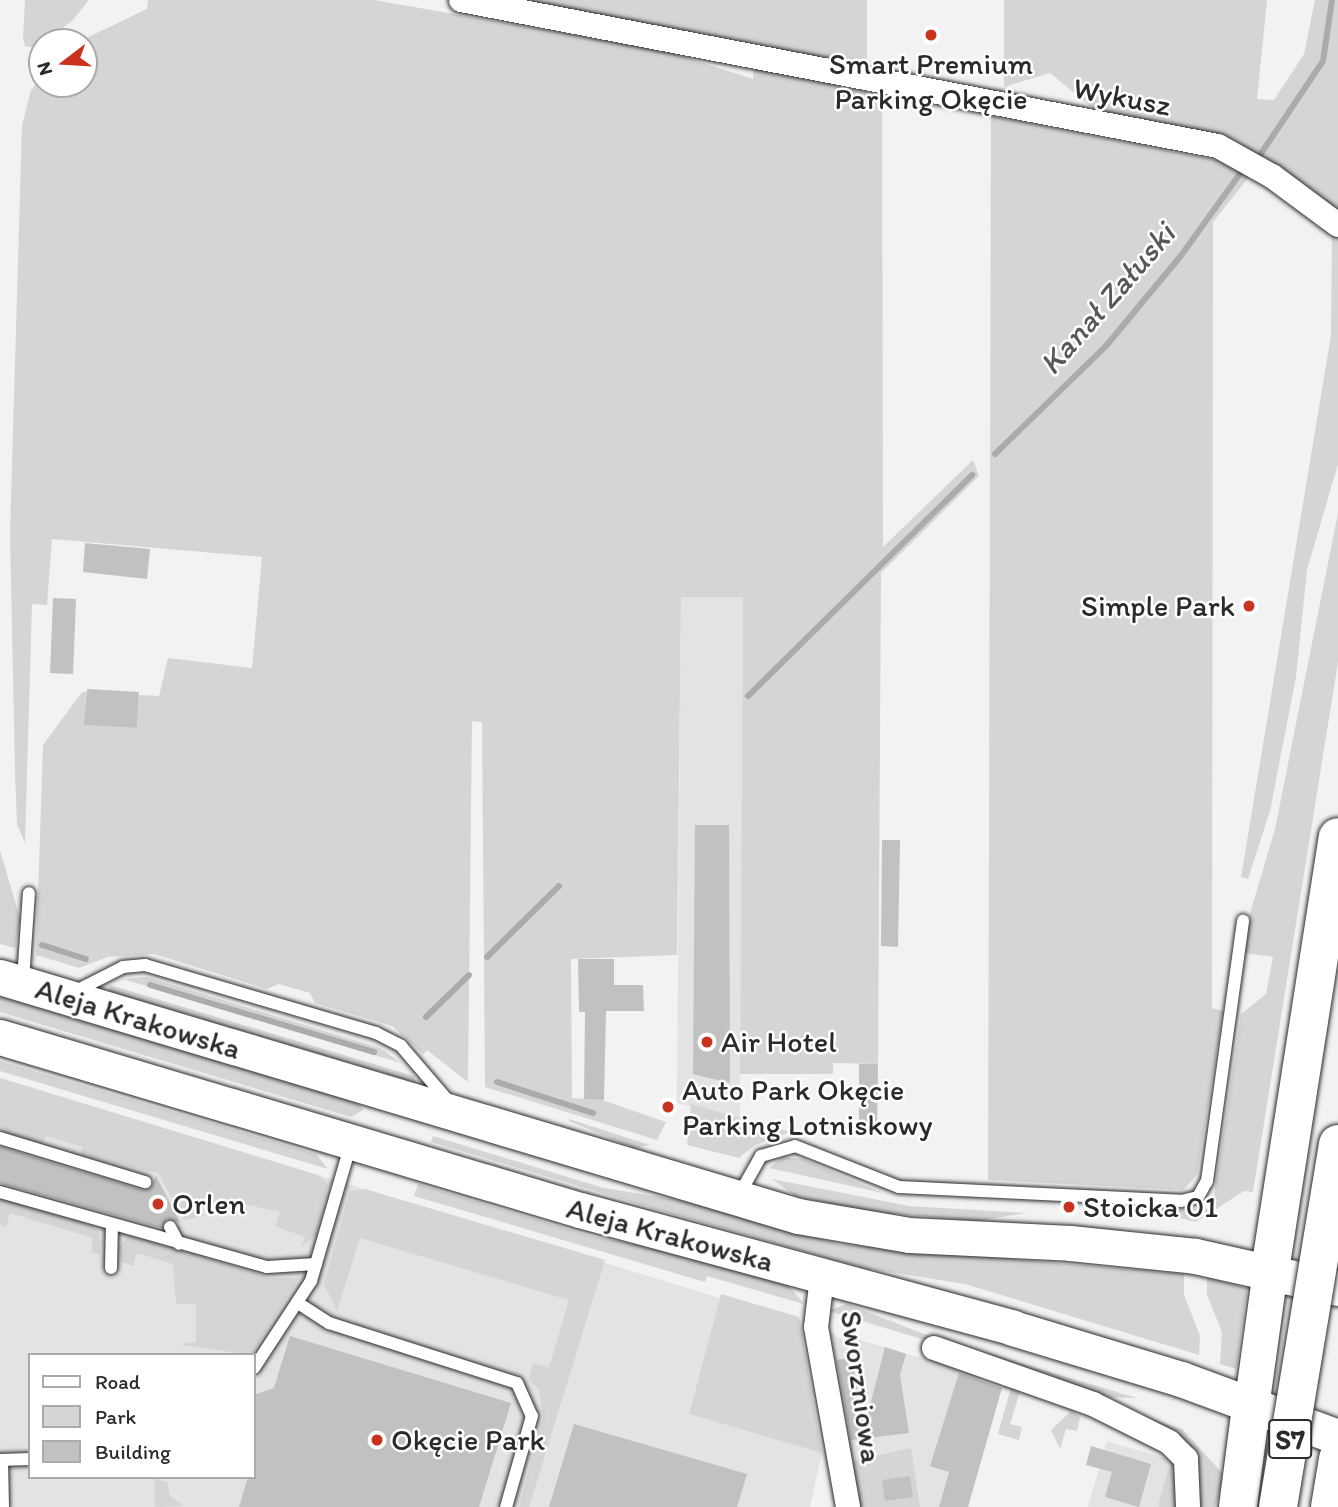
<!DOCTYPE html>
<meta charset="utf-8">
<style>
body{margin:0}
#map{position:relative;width:1338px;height:1507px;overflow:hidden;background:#f2f2f2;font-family:Itim,sans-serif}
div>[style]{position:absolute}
.built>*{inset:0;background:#e3e3e3}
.green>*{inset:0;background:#d5d5d5}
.stream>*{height:6px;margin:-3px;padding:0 3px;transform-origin:3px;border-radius:3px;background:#ababab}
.building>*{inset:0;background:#c1c1c1}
.roads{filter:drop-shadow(0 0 2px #2b2b2b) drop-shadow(0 0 2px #2b2b2b)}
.service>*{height:12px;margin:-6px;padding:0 6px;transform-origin:6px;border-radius:6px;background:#fff}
.minor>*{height:24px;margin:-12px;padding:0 12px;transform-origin:12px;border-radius:12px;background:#fff}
.secondary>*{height:35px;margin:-17.5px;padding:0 17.5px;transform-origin:17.5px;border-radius:17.5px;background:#fff}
.motorway>*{height:38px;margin:-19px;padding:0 19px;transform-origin:19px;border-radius:19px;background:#fff}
.bridges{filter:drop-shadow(0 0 2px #2b2b2b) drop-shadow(0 0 2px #2b2b2b)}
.motorway-bridge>*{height:38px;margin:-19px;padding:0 19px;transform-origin:19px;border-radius:19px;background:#fff}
.dots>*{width:19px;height:19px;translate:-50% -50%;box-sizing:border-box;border:4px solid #fff;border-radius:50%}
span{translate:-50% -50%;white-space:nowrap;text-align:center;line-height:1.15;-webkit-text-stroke:5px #fff;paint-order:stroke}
.shield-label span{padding:2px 5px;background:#fff;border:2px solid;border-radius:5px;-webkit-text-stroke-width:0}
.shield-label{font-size:28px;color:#2b2b2b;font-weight:700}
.poi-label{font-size:30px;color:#2b2b2b}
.right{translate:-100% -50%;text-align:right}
.left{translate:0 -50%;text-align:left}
.street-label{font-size:30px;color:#2b2b2b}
.water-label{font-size:32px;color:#585858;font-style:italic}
.legend{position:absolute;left:28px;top:1353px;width:228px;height:126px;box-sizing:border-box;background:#fff;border:2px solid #aaa;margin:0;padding:9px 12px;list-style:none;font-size:21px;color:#2b2b2b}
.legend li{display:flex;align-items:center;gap:14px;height:35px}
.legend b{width:35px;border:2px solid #aaa}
.north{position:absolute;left:28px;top:28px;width:70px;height:70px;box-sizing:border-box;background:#fff;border:2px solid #aaa;border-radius:50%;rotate:253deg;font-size:19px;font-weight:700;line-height:28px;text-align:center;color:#2b2b2b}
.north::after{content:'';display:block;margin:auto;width:24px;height:32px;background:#c8321e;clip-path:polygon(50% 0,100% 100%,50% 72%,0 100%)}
</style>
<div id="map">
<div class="built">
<i style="clip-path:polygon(681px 596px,743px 597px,740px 1118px,677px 1103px)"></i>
<i style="clip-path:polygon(evenodd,0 1078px,720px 1298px,689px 1414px,822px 1453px,810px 1507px,0 1507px,0 1078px,30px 1355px,254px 1355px,254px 1477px,30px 1477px,30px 1355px)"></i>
<i style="clip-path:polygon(827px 1330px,842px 1340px,850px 1337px,979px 1375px,939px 1507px,856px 1507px)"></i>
<i style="clip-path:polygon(1107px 1441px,1171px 1460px,1158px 1507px,1088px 1507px)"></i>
</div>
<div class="green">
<i style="clip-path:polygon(25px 0,89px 0,72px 21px,35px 48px,25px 46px,23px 38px)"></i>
<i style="clip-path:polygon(148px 0,374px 0,666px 51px,753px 79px,754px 66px,882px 96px,883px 547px,973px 460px,979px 476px,881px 573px,878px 1064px,833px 1063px,833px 1074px,740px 1074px,743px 597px,681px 597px,677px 955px,571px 959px,572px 1098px,602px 1100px,666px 1122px,657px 1140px,485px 1087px,482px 722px,472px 721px,468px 1082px,427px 1050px,423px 1054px,392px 1026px,315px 1003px,310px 993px,279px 984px,267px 989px,154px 954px,108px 957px,79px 968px,36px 955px,43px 745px,82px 692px,86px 692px,85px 725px,137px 728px,139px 695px,159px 696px,168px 658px,252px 668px,262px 557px,52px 539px,47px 605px,32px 604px,25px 843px,17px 824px,15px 773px,10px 533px,22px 125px,31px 90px,42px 77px,42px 84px,84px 84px,84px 42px,78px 42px,147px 9px)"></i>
<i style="clip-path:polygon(518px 0,867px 0,867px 71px,745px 42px)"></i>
<i style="clip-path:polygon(1004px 0,1267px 0,1257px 99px,1274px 100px,1304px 54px,1315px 0,1338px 0,1338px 217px,1195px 130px,1094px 109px,1050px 73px,1004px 87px)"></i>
<i style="clip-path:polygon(991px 116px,1215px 160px,1235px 158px,1252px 173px,1213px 222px,1212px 1008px,1223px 1011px,1197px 1175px,1183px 1190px,988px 1180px)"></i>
<i style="clip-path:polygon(1332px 231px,1338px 237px,1338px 464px,1307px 570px,1296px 677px,1270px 811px,1248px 879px,1241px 877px,1331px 335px)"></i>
<i style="clip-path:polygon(1338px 513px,1338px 662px,1253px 1192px,1244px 1191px,1196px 1222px,1137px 1207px,1212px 1209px,1241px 1014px,1266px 994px,1273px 957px,1244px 953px,1248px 920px,1275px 829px)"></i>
<i style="clip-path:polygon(0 850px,20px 918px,15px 948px,0 944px)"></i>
<i style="clip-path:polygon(147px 977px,380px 1048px,401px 1063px,123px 979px)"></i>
<i style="clip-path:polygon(110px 985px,414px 1076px,416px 1083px,108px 991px)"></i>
<i style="clip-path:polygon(0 996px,358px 1103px,363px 1110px,351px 1117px,0 1012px)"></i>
<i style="clip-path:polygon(0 1061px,316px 1154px,328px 1169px,0 1071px)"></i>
<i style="clip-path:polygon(0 1078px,318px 1175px,328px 1184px,316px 1235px,301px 1248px,305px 1237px,275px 1226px,280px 1212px,220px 1199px,201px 1209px,204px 1216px,184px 1220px,158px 1173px,80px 1155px,83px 1147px,46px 1136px,42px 1144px,0 1131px)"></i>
<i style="clip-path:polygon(691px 1104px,740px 1118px,791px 1132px,755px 1145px,739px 1158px,687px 1145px)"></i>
<i style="clip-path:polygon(569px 1121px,569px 1119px,650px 1145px,634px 1148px)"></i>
<i style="clip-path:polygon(433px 1136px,604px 1188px,680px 1200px,839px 1244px,1184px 1274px,1184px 1295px,1200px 1336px,1199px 1355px,965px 1284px,864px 1268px,662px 1211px,431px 1142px)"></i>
<i style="clip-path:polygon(783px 1157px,803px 1159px,883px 1193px,769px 1168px)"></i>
<i style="clip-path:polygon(772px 1179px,909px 1206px,1026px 1213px,978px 1221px,859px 1211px,795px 1196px)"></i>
<i style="clip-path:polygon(418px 1184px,591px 1236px,674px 1252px,788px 1285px,804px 1304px,707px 1276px,705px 1282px,414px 1196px)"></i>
<i style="clip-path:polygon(365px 1189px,605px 1260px,529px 1507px,519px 1507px,543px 1417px,539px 1390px,529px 1379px,533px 1363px,549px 1368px,569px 1300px,360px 1238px,337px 1311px,324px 1284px,350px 1191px)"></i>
<i style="clip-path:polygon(0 1197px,92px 1225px,99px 1232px,100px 1255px,91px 1252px,93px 1238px,10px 1213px,6px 1227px,0 1225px)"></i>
<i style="clip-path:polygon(130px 1235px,270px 1278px,299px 1278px,251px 1355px,178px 1344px,196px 1342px,196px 1304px,176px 1304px,173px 1264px,137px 1253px,133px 1266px,121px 1262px,119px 1247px)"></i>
<i style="clip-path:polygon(1207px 1278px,1247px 1288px,1236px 1369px,1220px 1364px,1222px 1332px,1207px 1295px)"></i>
<i style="clip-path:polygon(721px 1294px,799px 1317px,822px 1453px,689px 1414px)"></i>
<i style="clip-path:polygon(847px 1304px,924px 1334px,1137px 1398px,1099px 1397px,1059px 1380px,828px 1311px)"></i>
<i style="clip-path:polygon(1012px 1384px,1022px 1385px,1010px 1424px,1022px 1427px,1019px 1440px,998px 1434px)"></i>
<i style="clip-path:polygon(1071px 1411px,1080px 1417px,1077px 1431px,1066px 1429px,1060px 1449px,1051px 1430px)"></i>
<i style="clip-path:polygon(1140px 1415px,1182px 1429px,1224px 1475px,1215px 1507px,1197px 1507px,1199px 1474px)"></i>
<i style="clip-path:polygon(911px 1448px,920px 1507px,856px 1507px,848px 1462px)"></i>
<i style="clip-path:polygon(1172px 1456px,1180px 1507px,1160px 1507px,1158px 1506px)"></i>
<i style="clip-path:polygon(154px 1478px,167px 1482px,170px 1496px,184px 1506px,155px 1507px)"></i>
</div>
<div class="stream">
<i style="left:1260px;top:155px;width:113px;rotate:-56.2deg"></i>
<i style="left:1323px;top:61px;width:62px;rotate:-81.6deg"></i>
<i style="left:995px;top:454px;width:155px;rotate:-44.2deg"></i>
<i style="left:1106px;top:346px;width:116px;rotate:-50.3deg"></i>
<i style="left:1180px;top:257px;width:110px;rotate:-54.3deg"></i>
<i style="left:748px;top:696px;width:315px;rotate:-44.6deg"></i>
<i style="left:42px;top:945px;width:46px;rotate:17.7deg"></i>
<i style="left:487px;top:957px;width:101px;rotate:-44.6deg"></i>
<i style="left:150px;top:985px;width:234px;rotate:16.7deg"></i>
<i style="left:426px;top:1017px;width:60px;rotate:-44.3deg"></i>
<i style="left:497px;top:1082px;width:101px;rotate:17.9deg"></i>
</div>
<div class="building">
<i style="clip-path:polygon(85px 543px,150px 549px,147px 579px,83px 572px)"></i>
<i style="clip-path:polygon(53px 598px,76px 599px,73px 674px,50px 673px)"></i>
<i style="clip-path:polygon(87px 689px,139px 692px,137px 728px,84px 725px)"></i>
<i style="clip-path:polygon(695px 825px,729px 825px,730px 1083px,693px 1074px)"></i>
<i style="clip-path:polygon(882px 840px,900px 840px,898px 947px,881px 946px)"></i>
<i style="clip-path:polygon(578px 959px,614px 959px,614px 985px,643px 985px,644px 1011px,606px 1011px,604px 1100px,584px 1099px,585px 1012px,579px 1012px)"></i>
<i style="clip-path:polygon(859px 1064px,878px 1064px,877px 1127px,859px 1126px)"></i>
<i style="clip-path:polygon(0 1147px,142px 1190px,151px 1188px,156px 1176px,180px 1222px,167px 1219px,162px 1228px,0 1183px)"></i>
<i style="clip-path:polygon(290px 1336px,511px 1403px,479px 1507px,239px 1507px,248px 1477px,254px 1477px,254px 1395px,274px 1388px)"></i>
<i style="clip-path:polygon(885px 1347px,906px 1354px,900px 1375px,909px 1433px,851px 1440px,837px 1360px,852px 1357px,864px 1429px)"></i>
<i style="clip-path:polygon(959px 1373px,1002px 1388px,968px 1507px,939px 1507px,949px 1472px,930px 1466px)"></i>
<i style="clip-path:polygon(574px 1424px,747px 1474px,737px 1507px,549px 1507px)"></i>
<i style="clip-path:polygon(1091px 1446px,1151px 1464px,1139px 1507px,1105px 1497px,1112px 1472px,1086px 1465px)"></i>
<i style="clip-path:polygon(910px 1476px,913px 1497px,885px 1501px,882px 1480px)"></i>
</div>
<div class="roads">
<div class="service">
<i style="left:23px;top:980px;width:87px;rotate:-86.1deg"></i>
<i style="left:74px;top:992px;width:55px;rotate:-27deg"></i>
<i style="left:123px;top:967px;width:22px;rotate:-5deg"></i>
<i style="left:145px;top:965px;width:241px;rotate:16.4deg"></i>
<i style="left:376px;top:1033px;width:28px;rotate:27deg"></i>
<i style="left:401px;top:1046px;width:74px;rotate:49.4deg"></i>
<i style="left:0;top:1138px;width:152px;rotate:16.9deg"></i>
<i style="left:0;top:1192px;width:277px;rotate:15.7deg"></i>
<i style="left:267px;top:1267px;width:49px;rotate:-3.5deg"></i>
<i style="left:739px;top:1195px;width:45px;rotate:-60.6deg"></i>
<i style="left:761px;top:1156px;width:35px;rotate:-16deg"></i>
<i style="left:795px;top:1146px;width:112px;rotate:21.5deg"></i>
<i style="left:899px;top:1187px;width:282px;rotate:2.8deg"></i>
<i style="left:1181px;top:1201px;width:17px;rotate:-13deg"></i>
<i style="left:1198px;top:1197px;width:18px;rotate:-61deg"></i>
<i style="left:1207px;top:1181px;width:263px;rotate:-82.1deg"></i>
<i style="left:170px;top:1227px;width:19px;rotate:62deg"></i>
<i style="left:111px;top:1268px;width:43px;rotate:-88.7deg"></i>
<i style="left:298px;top:1303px;width:37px;rotate:33deg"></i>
<i style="left:329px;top:1323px;width:197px;rotate:17.7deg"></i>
<i style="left:517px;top:1383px;width:36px;rotate:66deg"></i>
<i style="left:532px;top:1416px;width:95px;rotate:105.9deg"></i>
<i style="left:254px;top:1368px;width:104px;rotate:-56.8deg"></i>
<i style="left:311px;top:1281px;width:144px;rotate:-73.8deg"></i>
<i style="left:0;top:1460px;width:30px;rotate:-2deg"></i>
<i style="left:2px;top:1460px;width:47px;rotate:88.8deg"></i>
</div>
<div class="minor">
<i style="left:461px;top:0;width:771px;rotate:10.92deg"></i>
<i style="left:1218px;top:146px;width:62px;rotate:29.1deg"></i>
<i style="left:1272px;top:176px;width:82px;rotate:36.6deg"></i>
<i style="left:822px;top:1277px;width:50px;rotate:96.8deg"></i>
<i style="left:816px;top:1327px;width:183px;rotate:79.9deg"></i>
<i style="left:934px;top:1348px;width:169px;rotate:19.4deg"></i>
<i style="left:1093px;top:1404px;width:85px;rotate:26.6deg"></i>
<i style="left:1169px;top:1442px;width:24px;rotate:45deg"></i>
<i style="left:1186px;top:1459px;width:48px;rotate:87.6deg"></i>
</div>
<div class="secondary">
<i style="left:0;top:977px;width:833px;rotate:16.67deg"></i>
<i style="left:798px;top:1216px;width:113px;rotate:9.7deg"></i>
<i style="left:909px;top:1235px;width:161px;rotate:2.8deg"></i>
<i style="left:1070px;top:1243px;width:126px;rotate:5.9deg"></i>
<i style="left:1195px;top:1256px;width:147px;rotate:12.6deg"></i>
<i style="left:0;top:1037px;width:605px;rotate:16.61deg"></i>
<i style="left:580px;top:1210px;width:449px;rotate:15.2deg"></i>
<i style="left:1013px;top:1328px;width:176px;rotate:16.9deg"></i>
<i style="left:1181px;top:1379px;width:167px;rotate:20.3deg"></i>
<i style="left:1251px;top:1407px;width:138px;rotate:-82.1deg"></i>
</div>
<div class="motorway">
<i style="left:1270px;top:1270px;width:438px;rotate:-81.1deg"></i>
<i style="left:1238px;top:1507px;width:101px;rotate:-82.6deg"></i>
<i style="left:1330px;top:1507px;width:49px;rotate:-80.5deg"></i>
</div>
</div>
<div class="bridges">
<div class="motorway-bridge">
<i style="left:1278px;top:1507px;width:368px;rotate:-80.6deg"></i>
</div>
</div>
<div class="dots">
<i style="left:931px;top:35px;background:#c8321e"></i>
<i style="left:1249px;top:606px;background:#c8321e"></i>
<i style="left:707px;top:1042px;background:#c8321e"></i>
<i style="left:668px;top:1107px;background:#c8321e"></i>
<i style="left:158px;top:1204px;background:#c8321e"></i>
<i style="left:1069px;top:1207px;background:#c8321e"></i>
<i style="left:377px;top:1440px;background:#c8321e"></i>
</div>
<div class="shield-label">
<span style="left:1290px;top:1439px">S7</span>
</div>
<div class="poi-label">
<span style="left:931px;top:81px">Smart Premium<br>Parking Okęcie</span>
<span class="right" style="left:1235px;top:606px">Simple Park</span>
<span class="left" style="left:721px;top:1042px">Air Hotel</span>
<span class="left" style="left:682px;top:1107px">Auto Park Okęcie<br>Parking Lotniskowy</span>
<span class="left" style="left:172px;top:1204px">Orlen</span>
<span class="left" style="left:1083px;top:1207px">Stoicka 01</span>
<span class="left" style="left:391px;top:1440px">Okęcie Park</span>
</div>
<div class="street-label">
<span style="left:1122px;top:97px;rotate:11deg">Wykusz</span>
<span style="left:138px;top:1019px;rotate:17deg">Aleja Krakowska</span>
<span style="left:670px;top:1235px;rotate:15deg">Aleja Krakowska</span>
<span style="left:861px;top:1387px;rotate:82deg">Sworzniowa</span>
</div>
<div class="water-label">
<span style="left:1107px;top:299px;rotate:-49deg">Kanał Załuski</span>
</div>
<ul class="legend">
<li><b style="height:9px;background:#fff"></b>Road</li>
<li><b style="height:19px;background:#d5d5d5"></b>Park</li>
<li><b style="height:19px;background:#c1c1c1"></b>Building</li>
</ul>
<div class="north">N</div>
</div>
